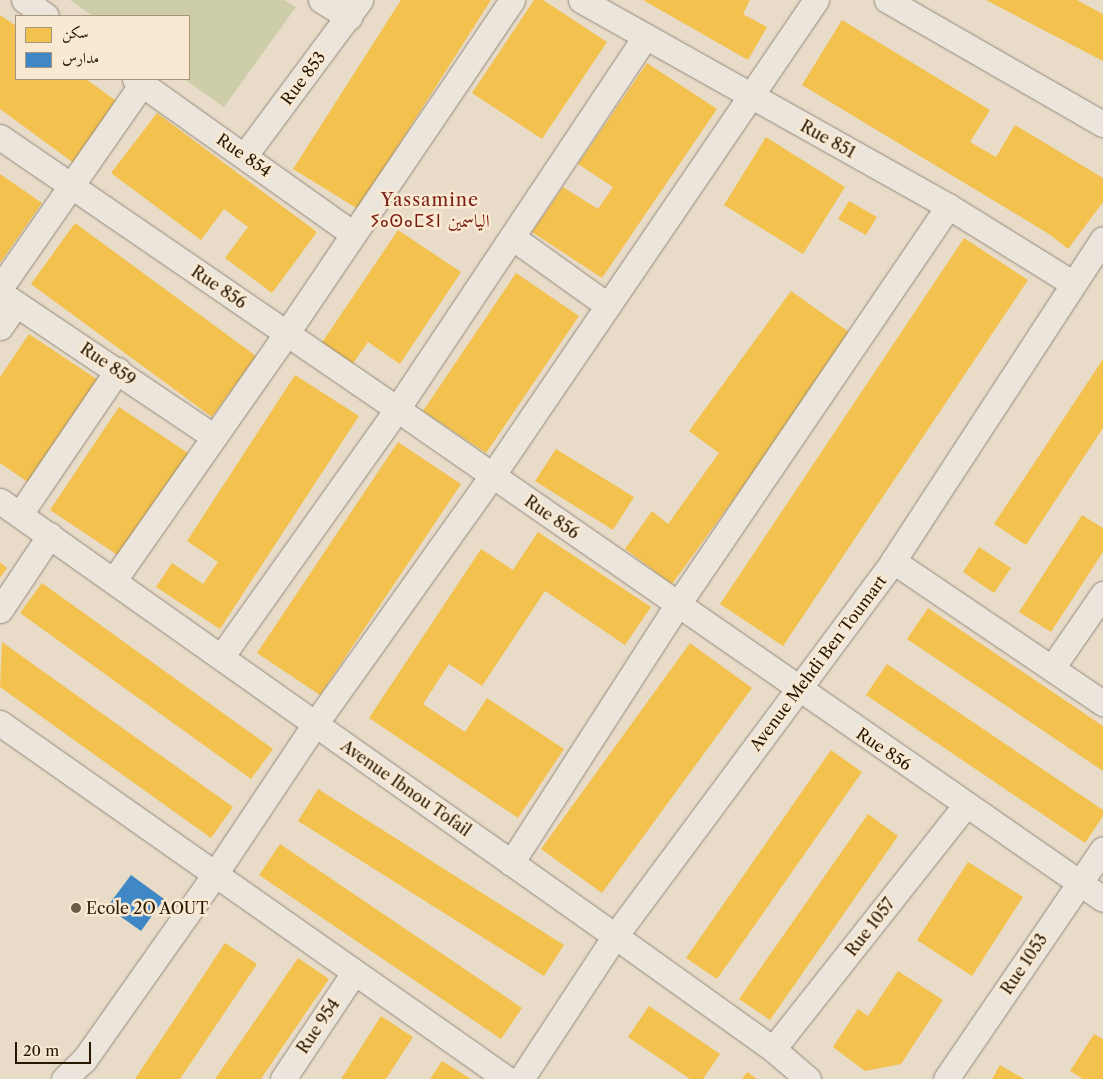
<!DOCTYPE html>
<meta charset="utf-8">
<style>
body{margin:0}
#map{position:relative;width:1103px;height:1079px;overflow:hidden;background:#e8dbc8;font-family:"Libre Caslon Text",Amiri,"Noto Sans Tifinagh",serif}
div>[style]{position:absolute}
.green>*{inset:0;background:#cecdaa}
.homes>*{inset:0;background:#f2c14e}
.schools>*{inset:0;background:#3f88c5}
.roads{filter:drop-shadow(0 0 1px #92897c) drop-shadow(0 0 1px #92897c)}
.minor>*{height:25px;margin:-12.5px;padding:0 12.5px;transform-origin:12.5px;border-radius:12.5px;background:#ebe5dc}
.dots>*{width:14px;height:14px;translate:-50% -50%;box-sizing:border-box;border:2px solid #f9e9d2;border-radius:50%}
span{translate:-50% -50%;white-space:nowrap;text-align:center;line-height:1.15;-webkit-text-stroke:5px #f9e9d2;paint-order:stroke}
.street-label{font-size:16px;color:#271600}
.poi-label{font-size:16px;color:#271600}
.left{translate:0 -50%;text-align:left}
.neighbourhood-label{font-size:18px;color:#7a1f14;letter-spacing:1px}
.legend{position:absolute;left:15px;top:15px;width:175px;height:65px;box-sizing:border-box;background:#f9e9d2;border:1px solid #a5957e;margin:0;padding:6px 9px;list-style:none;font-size:15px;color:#271600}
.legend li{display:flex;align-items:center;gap:10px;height:25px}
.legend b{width:25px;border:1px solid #a5957e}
.scale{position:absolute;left:15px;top:1042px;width:76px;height:22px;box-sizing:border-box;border:2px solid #271600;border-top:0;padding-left:6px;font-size:15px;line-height:18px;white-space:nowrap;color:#271600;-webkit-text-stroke:4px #f9e9d2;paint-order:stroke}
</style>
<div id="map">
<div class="green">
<i style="clip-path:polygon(70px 0,284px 0,296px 7px,224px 107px,184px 79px,189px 79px,189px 16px,93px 16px)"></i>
</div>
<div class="homes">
<i style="clip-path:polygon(401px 0,491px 0,358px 209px,293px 169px)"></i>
<i style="clip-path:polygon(534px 0,543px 0,607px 42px,542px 139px,472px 93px)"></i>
<i style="clip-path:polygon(643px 0,750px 0,743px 14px,767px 27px,748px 60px)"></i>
<i style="clip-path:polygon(986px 0,1077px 0,1103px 14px,1103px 61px)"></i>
<i style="clip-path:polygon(0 15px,16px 26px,16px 79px,86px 79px,119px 103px,75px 164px,0 109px)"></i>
<i style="clip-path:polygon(842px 20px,990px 110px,970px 142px,996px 157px,1015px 125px,1103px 178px,1103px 202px,1068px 249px,1049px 234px,802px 85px)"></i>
<i style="clip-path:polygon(647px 63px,717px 109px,602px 278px,532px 232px,563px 187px,598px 209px,613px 187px,578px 164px)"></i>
<i style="clip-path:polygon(157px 113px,317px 232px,272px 293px,225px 258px,248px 227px,224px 209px,201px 240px,111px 173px)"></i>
<i style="clip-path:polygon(766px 137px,845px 187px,803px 254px,724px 205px)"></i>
<i style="clip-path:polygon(0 174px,42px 203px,0 263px)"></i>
<i style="clip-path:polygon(849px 201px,877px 217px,866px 235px,838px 219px)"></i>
<i style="clip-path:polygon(75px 223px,256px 356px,212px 417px,31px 284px)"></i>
<i style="clip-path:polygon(398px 230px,461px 272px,400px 364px,368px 342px,352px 365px,321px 344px)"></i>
<i style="clip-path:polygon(964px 238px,1028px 280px,783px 646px,720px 604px)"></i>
<i style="clip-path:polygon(516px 273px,579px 316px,486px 453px,423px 411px)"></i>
<i style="clip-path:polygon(791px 291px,853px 335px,672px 584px,625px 549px,652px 511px,668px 524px,719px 453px,689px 431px)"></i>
<i style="clip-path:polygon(29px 334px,101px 382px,32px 485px,0 463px,0 377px)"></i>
<i style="clip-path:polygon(1103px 359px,1103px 428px,1026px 545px,994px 524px)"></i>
<i style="clip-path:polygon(295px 375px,359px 416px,220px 629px,156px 587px,172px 563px,203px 584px,218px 562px,187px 541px)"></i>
<i style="clip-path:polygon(119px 407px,191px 455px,122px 558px,50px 510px)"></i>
<i style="clip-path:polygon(398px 442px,461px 484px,320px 695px,257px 653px)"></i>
<i style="clip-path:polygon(556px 449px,634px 497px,613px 530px,535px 481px)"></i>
<i style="clip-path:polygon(1082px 515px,1103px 528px,1103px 552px,1051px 632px,1019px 612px)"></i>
<i style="clip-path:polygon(538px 532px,651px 607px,625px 645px,545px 591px,482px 686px,449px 664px,423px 704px,465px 732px,487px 698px,564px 749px,518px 818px,369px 718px,481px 549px,513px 570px)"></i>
<i style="clip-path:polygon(979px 547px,1011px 568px,994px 593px,963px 572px)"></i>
<i style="clip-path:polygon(0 562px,7px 568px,0 578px)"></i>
<i style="clip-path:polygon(42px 583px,273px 749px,251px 779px,20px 613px)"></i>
<i style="clip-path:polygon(928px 608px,1103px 726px,1103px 771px,907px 639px)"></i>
<i style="clip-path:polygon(2px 642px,233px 807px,211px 838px,0 687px)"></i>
<i style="clip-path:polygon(690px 643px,752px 688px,602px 893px,541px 849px)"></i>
<i style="clip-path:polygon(887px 664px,1103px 810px,1103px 816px,1085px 843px,866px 695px)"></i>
<i style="clip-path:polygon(831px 750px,862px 772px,717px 979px,686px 958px)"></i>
<i style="clip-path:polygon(318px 789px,564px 945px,544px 976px,298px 821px)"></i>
<i style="clip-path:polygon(868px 814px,898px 836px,770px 1020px,739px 999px)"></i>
<i style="clip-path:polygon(280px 844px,522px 1008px,501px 1039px,259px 875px)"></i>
<i style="clip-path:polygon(968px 862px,1023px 897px,972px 976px,917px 940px)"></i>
<i style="clip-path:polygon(225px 943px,257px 964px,225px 1012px,180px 1079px,135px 1079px)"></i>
<i style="clip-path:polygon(298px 958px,329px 979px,279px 1052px,261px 1079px,215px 1079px)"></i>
<i style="clip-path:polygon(898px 971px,943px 1000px,901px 1064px,865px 1071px,833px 1047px,858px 1009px,868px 1016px)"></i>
<i style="clip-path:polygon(649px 1006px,720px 1054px,703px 1079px,690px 1079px,628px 1037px)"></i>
<i style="clip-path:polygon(381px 1016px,413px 1037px,386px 1079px,341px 1079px)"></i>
<i style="clip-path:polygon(1094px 1034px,1103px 1039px,1103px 1079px,1083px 1079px,1070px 1071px)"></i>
<i style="clip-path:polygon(442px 1061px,471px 1079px,430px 1079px)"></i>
<i style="clip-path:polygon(1000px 1065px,1024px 1079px,992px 1079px)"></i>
<i style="clip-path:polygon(747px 1072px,757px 1079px,742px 1079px)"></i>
</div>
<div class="schools">
<i style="clip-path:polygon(131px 875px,164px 899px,141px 931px,107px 907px)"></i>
</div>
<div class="roads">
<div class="minor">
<i style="left:24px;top:0;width:27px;rotate:36deg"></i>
<i style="left:321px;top:0;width:33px;rotate:31deg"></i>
<i style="left:581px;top:0;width:421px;rotate:29.3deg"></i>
<i style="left:948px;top:206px;width:146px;rotate:31.8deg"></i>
<i style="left:887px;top:0;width:249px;rotate:29.9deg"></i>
<i style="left:135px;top:79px;width:266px;rotate:35.4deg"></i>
<i style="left:0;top:137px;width:481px;rotate:34.4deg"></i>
<i style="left:397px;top:409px;width:859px;rotate:34.76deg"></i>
<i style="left:245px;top:155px;width:193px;rotate:-53.4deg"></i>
<i style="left:512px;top:237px;width:117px;rotate:35.6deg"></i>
<i style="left:0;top:288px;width:249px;rotate:-55.2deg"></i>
<i style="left:0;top:293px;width:258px;rotate:33.9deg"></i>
<i style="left:0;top:327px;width:28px;rotate:-55deg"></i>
<i style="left:0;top:501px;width:753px;rotate:35.27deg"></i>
<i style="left:615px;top:936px;width:194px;rotate:35.6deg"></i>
<i style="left:773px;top:1049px;width:46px;rotate:40.6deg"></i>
<i style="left:20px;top:514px;width:174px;rotate:-55.8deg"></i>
<i style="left:893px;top:561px;width:254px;rotate:34.1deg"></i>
<i style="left:114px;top:580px;width:300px;rotate:-55deg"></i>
<i style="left:286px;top:334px;width:403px;rotate:-55.9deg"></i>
<i style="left:0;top:610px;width:90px;rotate:-56.3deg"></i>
<i style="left:221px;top:657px;width:304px;rotate:-54.6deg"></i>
<i style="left:397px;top:409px;width:448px;rotate:-56.3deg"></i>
<i style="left:1052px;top:668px;width:90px;rotate:-55.4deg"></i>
<i style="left:0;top:723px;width:620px;rotate:35.08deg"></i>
<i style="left:511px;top:863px;width:308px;rotate:-57.2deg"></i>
<i style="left:678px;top:604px;width:481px;rotate:-55.8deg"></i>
<i style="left:773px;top:1049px;width:311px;rotate:-51.7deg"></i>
<i style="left:64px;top:1079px;width:28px;rotate:-44deg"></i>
<i style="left:84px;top:1060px;width:228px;rotate:-54.8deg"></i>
<i style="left:215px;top:874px;width:180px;rotate:-56.3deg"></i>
<i style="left:315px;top:724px;width:305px;rotate:-54.5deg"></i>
<i style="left:492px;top:476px;width:576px;rotate:-55.76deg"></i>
<i style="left:283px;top:1079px;width:126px;rotate:-56.3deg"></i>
<i style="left:521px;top:1079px;width:171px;rotate:-56.7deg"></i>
<i style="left:615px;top:936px;width:467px;rotate:-53.4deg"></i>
<i style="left:893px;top:561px;width:384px;rotate:-56.9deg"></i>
<i style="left:946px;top:1079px;width:278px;rotate:-55.7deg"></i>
</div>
</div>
<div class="dots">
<i style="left:76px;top:908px;background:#6b5b46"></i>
</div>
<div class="street-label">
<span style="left:303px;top:78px;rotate:-53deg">Rue 853</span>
<span style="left:828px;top:139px;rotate:29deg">Rue 851</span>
<span style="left:244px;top:155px;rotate:35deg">Rue 854</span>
<span style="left:219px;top:287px;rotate:34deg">Rue 856</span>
<span style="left:108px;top:364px;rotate:34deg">Rue 859</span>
<span style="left:552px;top:517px;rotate:35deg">Rue 856</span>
<span style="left:818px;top:663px;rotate:-53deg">Avenue Mehdi Ben Toumart</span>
<span style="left:884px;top:749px;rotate:34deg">Rue 856</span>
<span style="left:406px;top:788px;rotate:35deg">Avenue Ibnou Tofail</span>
<span style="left:870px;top:927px;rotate:-52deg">Rue 1057</span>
<span style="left:1024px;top:964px;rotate:-56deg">Rue 1053</span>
<span style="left:318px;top:1026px;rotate:-56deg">Rue 954</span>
</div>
<div class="poi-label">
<span class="left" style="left:86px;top:908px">Ecole 2O AOUT</span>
</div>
<div class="neighbourhood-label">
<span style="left:430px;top:211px">Yassamine<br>ⵢⴰⵙⴰⵎⵉⵏ الياسمين</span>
</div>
<ul class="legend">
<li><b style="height:14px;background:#f2c14e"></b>سكن</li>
<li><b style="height:14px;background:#3f88c5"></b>مدارس</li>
</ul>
<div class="scale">20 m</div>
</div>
